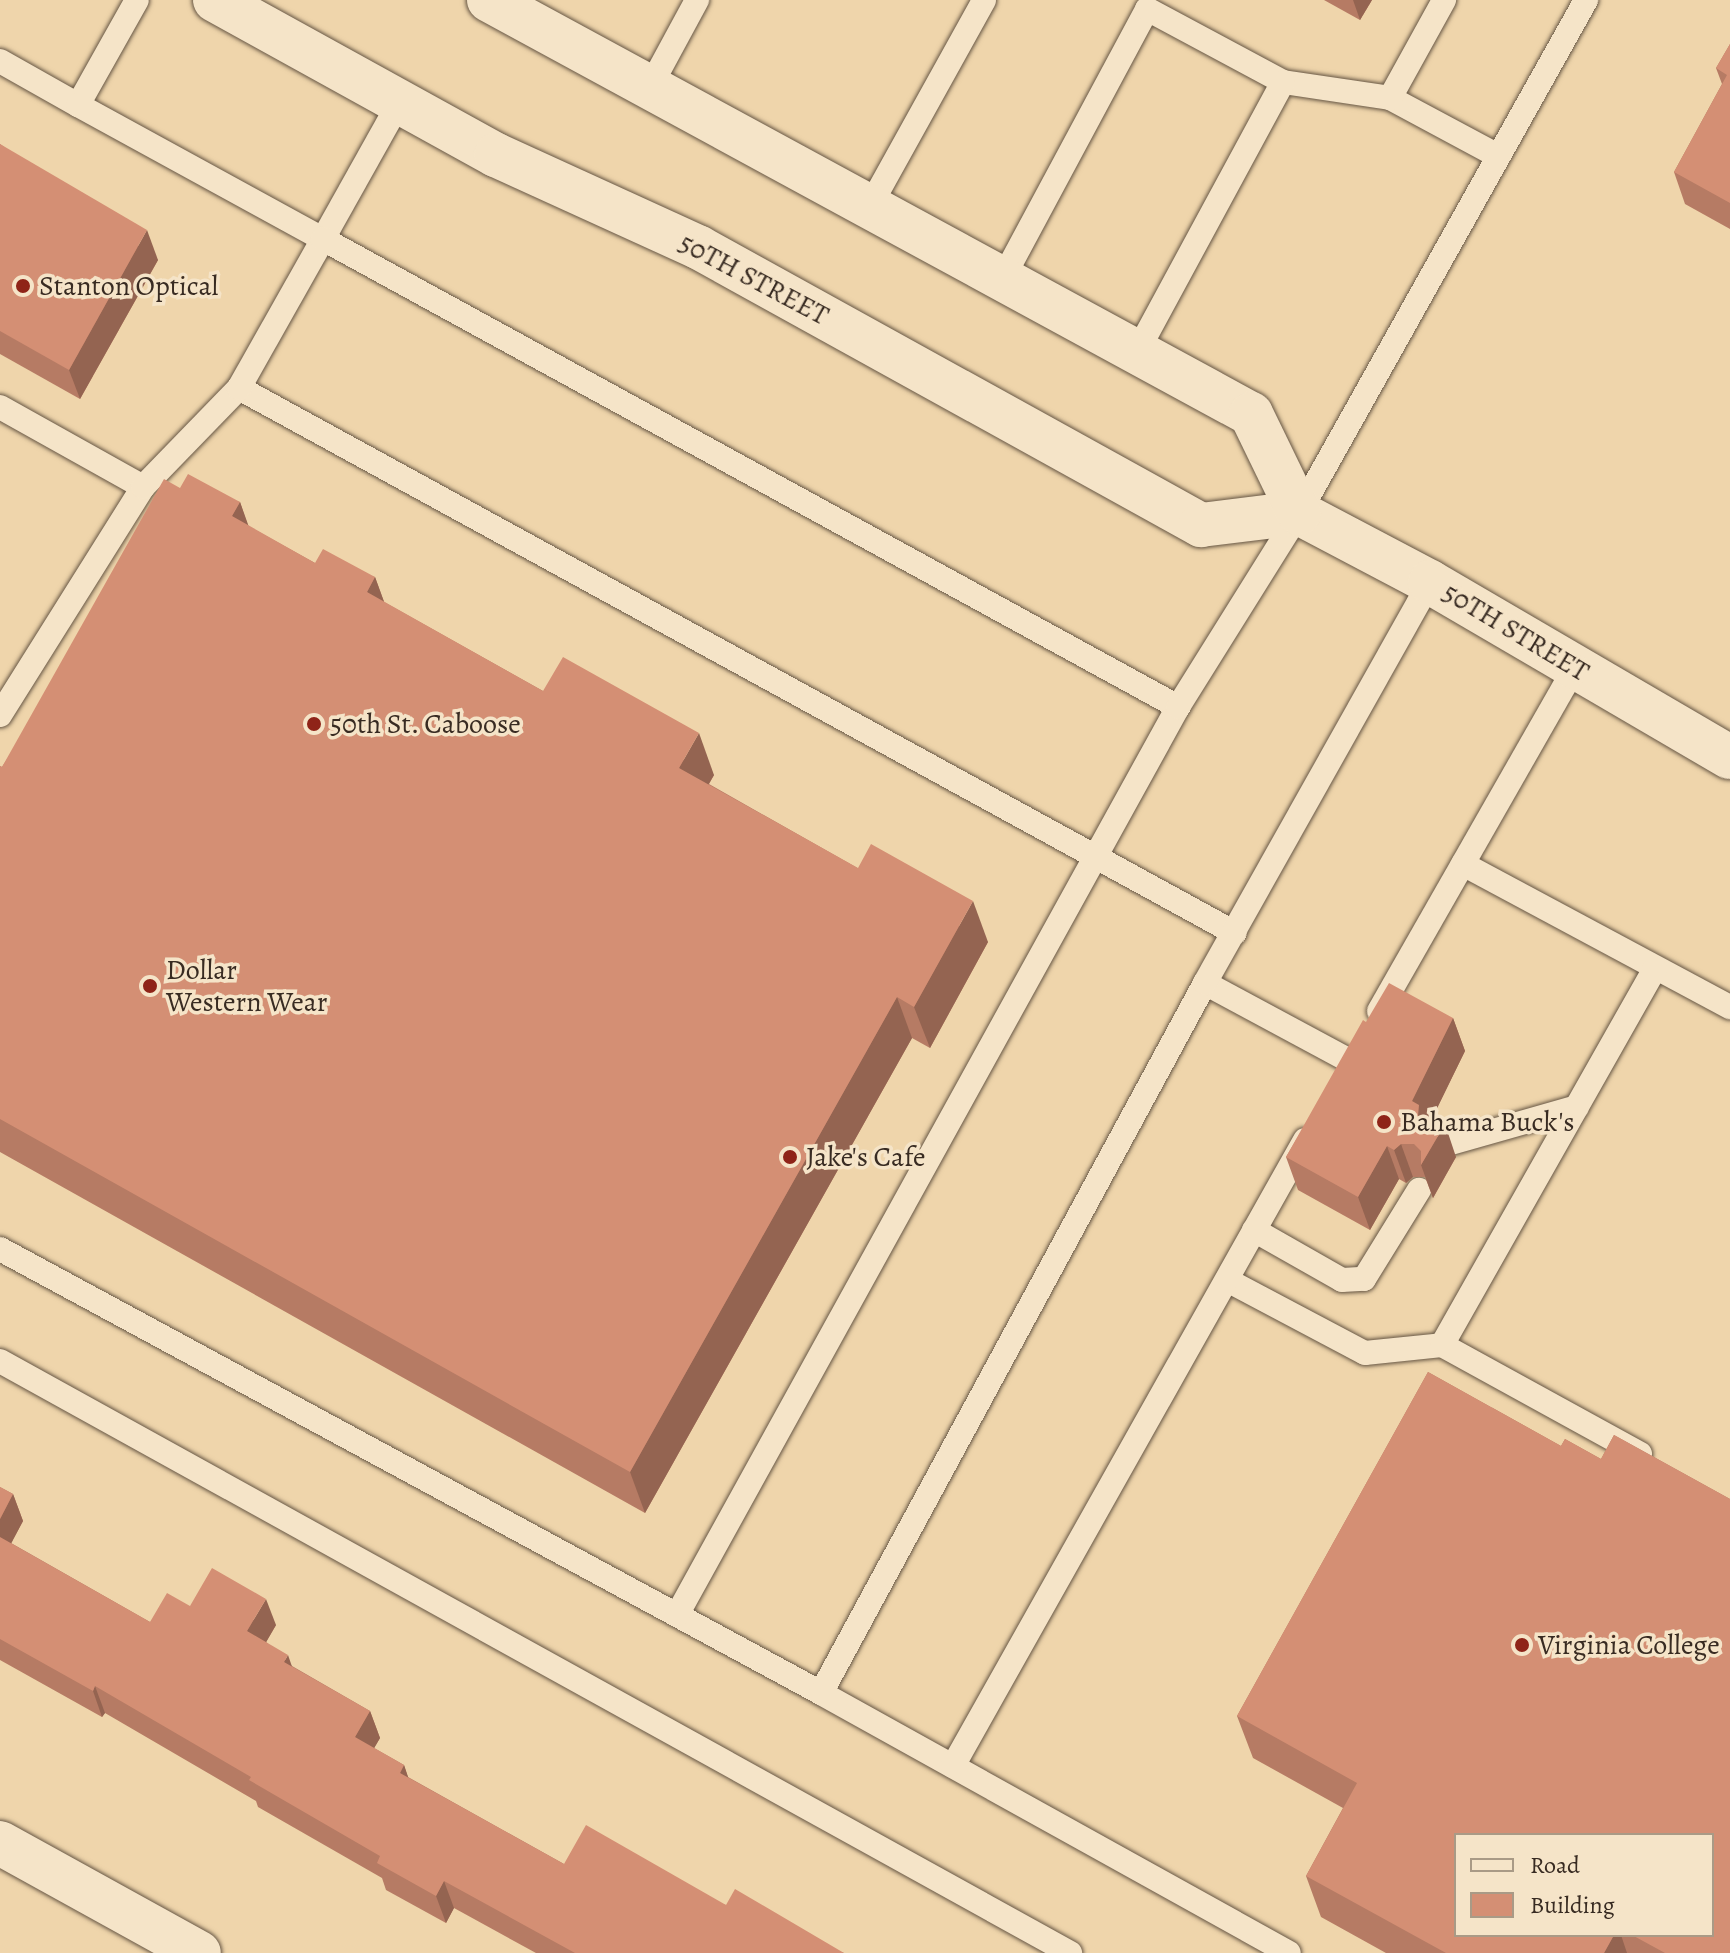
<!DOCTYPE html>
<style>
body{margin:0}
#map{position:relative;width:1730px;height:1953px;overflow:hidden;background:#efd5ab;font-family:Alegreya,serif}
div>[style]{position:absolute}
.roads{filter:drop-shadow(0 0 2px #665644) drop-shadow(0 0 2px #665644)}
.service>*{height:24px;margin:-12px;padding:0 12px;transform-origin:12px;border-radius:12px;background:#f5e4c8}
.minor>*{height:44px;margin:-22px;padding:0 22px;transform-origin:22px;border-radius:22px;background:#f5e4c8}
.secondary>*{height:44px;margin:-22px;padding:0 22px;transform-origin:22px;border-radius:22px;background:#f5e4c8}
.wall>*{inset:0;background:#b67b64}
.shaded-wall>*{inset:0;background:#946451}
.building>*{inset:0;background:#d48f74}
.dots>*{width:22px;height:22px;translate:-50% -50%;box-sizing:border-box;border:4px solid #f5e4c8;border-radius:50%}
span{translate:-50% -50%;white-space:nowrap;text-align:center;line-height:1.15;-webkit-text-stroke:7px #f5e4c8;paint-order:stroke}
.street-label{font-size:28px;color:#382b22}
.poi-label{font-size:28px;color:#382b22}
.left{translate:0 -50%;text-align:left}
.legend{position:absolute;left:1454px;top:1833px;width:260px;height:104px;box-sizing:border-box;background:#f5e4c8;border:2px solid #a99a86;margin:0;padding:10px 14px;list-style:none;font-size:24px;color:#382b22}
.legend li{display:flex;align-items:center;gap:16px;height:40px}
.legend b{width:40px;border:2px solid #a99a86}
</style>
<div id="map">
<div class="roads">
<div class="service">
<i style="left:0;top:61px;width:90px;rotate:29.4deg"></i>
<i style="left:78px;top:105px;width:120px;rotate:-60.7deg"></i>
<i style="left:1283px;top:82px;width:108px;rotate:8.5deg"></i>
<i style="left:1390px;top:98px;width:123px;rotate:28.2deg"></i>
<i style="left:650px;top:87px;width:99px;rotate:-61.6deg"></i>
<i style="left:1390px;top:98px;width:112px;rotate:-61.1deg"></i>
<i style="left:78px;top:105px;width:279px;rotate:28.7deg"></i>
<i style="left:323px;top:239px;width:158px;rotate:-60.8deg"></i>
<i style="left:870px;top:206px;width:235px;rotate:-61deg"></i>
<i style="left:1003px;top:278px;width:305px;rotate:-61.8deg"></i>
<i style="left:1147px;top:9px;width:154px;rotate:28.2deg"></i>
<i style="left:1283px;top:82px;width:305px;rotate:118.4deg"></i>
<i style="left:239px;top:388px;width:1135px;rotate:28.69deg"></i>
<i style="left:0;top:407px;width:164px;rotate:29.2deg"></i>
<i style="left:0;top:715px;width:269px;rotate:-57.9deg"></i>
<i style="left:143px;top:487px;width:138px;rotate:-45.9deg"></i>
<i style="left:239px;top:388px;width:171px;rotate:-60.6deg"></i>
<i style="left:323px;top:239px;width:975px;rotate:28.69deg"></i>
<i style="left:1463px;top:864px;width:303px;rotate:28.2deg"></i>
<i style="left:1205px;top:983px;width:165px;rotate:28.3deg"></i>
<i style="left:1379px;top:1011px;width:396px;rotate:-60.3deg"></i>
<i style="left:1444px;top:1145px;width:138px;rotate:-15.9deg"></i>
<i style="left:1254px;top:1230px;width:101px;rotate:29.6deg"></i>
<i style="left:1342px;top:1280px;width:22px;rotate:-3deg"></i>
<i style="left:1364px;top:1279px;width:105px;rotate:-58.3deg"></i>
<i style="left:0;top:1249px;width:933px;rotate:28.4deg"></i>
<i style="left:821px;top:1693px;width:807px;rotate:-61.59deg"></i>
<i style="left:1205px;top:983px;width:460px;rotate:-60.7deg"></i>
<i style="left:1227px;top:1280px;width:156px;rotate:27.9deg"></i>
<i style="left:1365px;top:1353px;width:77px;rotate:-5.9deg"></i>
<i style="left:1442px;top:1345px;width:226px;rotate:28.8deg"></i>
<i style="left:1442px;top:1345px;width:432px;rotate:-60.5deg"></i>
<i style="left:0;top:1361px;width:1223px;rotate:28.95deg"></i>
<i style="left:677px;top:1615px;width:1037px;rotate:-61.11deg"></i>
<i style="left:1178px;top:707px;width:229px;rotate:-58deg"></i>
<i style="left:1299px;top:513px;width:588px;rotate:-60.77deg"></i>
<i style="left:821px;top:1693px;width:535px;rotate:29.05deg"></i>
<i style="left:953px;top:1766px;width:718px;rotate:-60.65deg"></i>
</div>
<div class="minor">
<i style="left:0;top:1843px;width:227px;rotate:28.9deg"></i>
</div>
<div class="secondary">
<i style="left:215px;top:0;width:321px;rotate:28.9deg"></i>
<i style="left:496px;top:155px;width:222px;rotate:24.5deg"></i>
<i style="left:698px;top:247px;width:575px;rotate:28.93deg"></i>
<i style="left:1201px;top:525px;width:99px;rotate:-7deg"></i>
<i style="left:1299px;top:513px;width:148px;rotate:27.8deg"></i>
<i style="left:1430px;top:582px;width:347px;rotate:30.3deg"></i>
<i style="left:489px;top:0;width:867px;rotate:28.52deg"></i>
<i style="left:1251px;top:414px;width:110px;rotate:64.1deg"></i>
</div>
</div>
<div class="wall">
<i style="clip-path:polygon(1324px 0,1372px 0,1360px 20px)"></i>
<i style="clip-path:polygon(1730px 44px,1730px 229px,1685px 204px,1674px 172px,1722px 84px,1716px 68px)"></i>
<i style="clip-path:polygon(0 144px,158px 260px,80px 399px,0 354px)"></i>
<i style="clip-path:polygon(180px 488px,240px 502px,248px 526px,315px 563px,375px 577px,384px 602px,543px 691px,714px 775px,709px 784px,988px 942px,930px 1048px,912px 1038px,645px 1513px,0 1152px,0 766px,2px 767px)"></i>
<i style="clip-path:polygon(1453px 1018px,1465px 1051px,1428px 1126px,1456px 1157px,1433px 1198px,1425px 1177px,1413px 1177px,1406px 1183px,1399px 1179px,1370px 1230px,1298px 1190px,1286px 1157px,1366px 1022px)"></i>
<i style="clip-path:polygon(evenodd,1428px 1372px,1561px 1446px,1565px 1439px,1601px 1459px,1614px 1435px,1730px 1499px,1730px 1953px,1386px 1953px,1321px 1917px,1306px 1876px,1343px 1808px,1253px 1758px,1237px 1716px,1428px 1372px,1456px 1835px,1712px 1835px,1712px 1935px,1456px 1935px,1456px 1835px)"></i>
<i style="clip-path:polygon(0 1487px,13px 1494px,23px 1521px,11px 1543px,150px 1622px,190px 1606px,276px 1625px,266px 1642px,292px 1666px,370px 1711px,380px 1738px,374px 1748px,404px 1765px,408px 1777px,564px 1864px,726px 1905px,844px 1953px,536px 1953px,454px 1908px,446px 1923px,386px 1890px,382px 1878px,258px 1807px,256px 1801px,105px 1713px,102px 1717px,0 1660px)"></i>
</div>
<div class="shaded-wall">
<i style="clip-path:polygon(1353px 0,1372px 0,1360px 20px)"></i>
<i style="clip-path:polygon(147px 230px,158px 260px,80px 399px,69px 370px)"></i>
<i style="clip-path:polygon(240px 502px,255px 544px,232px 516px)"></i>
<i style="clip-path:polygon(375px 577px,390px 618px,367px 592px)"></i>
<i style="clip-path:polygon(699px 733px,714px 775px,694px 809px,679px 768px)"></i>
<i style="clip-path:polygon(973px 901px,988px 942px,930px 1048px,914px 1007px)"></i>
<i style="clip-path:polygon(897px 997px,912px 1038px,645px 1513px,630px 1472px)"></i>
<i style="clip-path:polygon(1453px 1018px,1465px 1051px,1428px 1127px,1429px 1148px,1412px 1101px)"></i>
<i style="clip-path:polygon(1445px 1124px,1456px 1157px,1433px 1198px,1421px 1165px)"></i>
<i style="clip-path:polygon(1401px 1144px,1413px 1177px,1406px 1183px,1394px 1150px)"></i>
<i style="clip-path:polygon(1387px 1146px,1399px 1179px,1370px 1230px,1358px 1197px)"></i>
<i style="clip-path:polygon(13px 1494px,23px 1521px,3px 1559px,0 1552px,0 1519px)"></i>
<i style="clip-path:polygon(266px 1599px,276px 1625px,257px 1658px,247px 1631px)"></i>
<i style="clip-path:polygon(288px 1655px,297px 1681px,284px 1662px)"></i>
<i style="clip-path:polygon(95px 1686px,105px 1713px,102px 1717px,93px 1691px)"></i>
<i style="clip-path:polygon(370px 1711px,380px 1738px,365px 1764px,355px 1737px)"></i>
<i style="clip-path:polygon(404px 1765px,413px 1792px,400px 1773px)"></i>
<i style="clip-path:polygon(444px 1881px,454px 1908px,446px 1923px,436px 1896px)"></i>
<i style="clip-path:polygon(1614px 1935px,1621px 1935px,1627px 1953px,1604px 1953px)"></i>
</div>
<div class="building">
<i style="clip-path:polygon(1730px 44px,1730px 203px,1674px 172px,1727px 75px,1716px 68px)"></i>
<i style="clip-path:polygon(0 144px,147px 230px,69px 370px,0 331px)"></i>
<i style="clip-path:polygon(188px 474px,240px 502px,232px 516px,315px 563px,323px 549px,375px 577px,367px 592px,543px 691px,563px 657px,699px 733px,679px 768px,858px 868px,871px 844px,973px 901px,914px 1007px,897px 997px,630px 1472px,0 1119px,0 766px,2px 767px,164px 479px,180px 488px)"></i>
<i style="clip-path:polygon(1389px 983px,1453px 1018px,1412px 1101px,1419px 1105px,1418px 1116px,1422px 1124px,1429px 1127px,1445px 1124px,1421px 1165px,1421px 1151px,1414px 1144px,1401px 1144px,1394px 1150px,1387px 1146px,1358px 1197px,1286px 1157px,1363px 1020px,1366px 1022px)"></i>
<i style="clip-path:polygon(1428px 1372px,1561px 1446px,1565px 1439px,1601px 1459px,1614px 1435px,1730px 1499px,1730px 1953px,1665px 1953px,1632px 1935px,1712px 1935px,1712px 1835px,1456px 1835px,1456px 1935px,1614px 1935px,1604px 1953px,1446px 1953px,1306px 1876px,1357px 1783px,1237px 1716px)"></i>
<i style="clip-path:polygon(0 1487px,13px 1494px,0 1519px)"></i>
<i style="clip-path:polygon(0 1537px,150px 1622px,167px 1593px,190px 1606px,212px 1568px,266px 1599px,247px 1631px,288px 1655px,284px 1662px,370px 1711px,355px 1737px,404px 1765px,400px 1773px,564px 1864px,586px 1825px,726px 1905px,735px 1889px,844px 1953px,575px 1953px,444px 1881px,436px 1896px,377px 1863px,380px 1856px,249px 1780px,251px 1777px,95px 1686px,93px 1691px,0 1639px)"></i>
</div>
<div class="dots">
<i style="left:23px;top:286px;background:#8f2418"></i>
<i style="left:314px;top:724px;background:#8f2418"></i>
<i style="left:150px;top:986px;background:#8f2418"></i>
<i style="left:1384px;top:1122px;background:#8f2418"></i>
<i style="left:790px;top:1157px;background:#8f2418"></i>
<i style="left:1522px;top:1645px;background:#8f2418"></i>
</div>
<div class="street-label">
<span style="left:754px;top:279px;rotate:28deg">50TH STREET</span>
<span style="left:1516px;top:632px;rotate:31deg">50TH STREET</span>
</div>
<div class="poi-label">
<span class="left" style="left:39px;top:286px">Stanton Optical</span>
<span class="left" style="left:330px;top:724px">50th St. Caboose</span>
<span class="left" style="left:166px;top:986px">Dollar<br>Western Wear</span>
<span class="left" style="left:1400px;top:1122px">Bahama Buck's</span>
<span class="left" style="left:806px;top:1157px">Jake's Cafe</span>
<span class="left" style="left:1538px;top:1645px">Virginia College</span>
</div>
<ul class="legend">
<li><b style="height:10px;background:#f5e4c8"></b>Road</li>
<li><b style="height:22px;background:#d48f74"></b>Building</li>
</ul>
</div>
